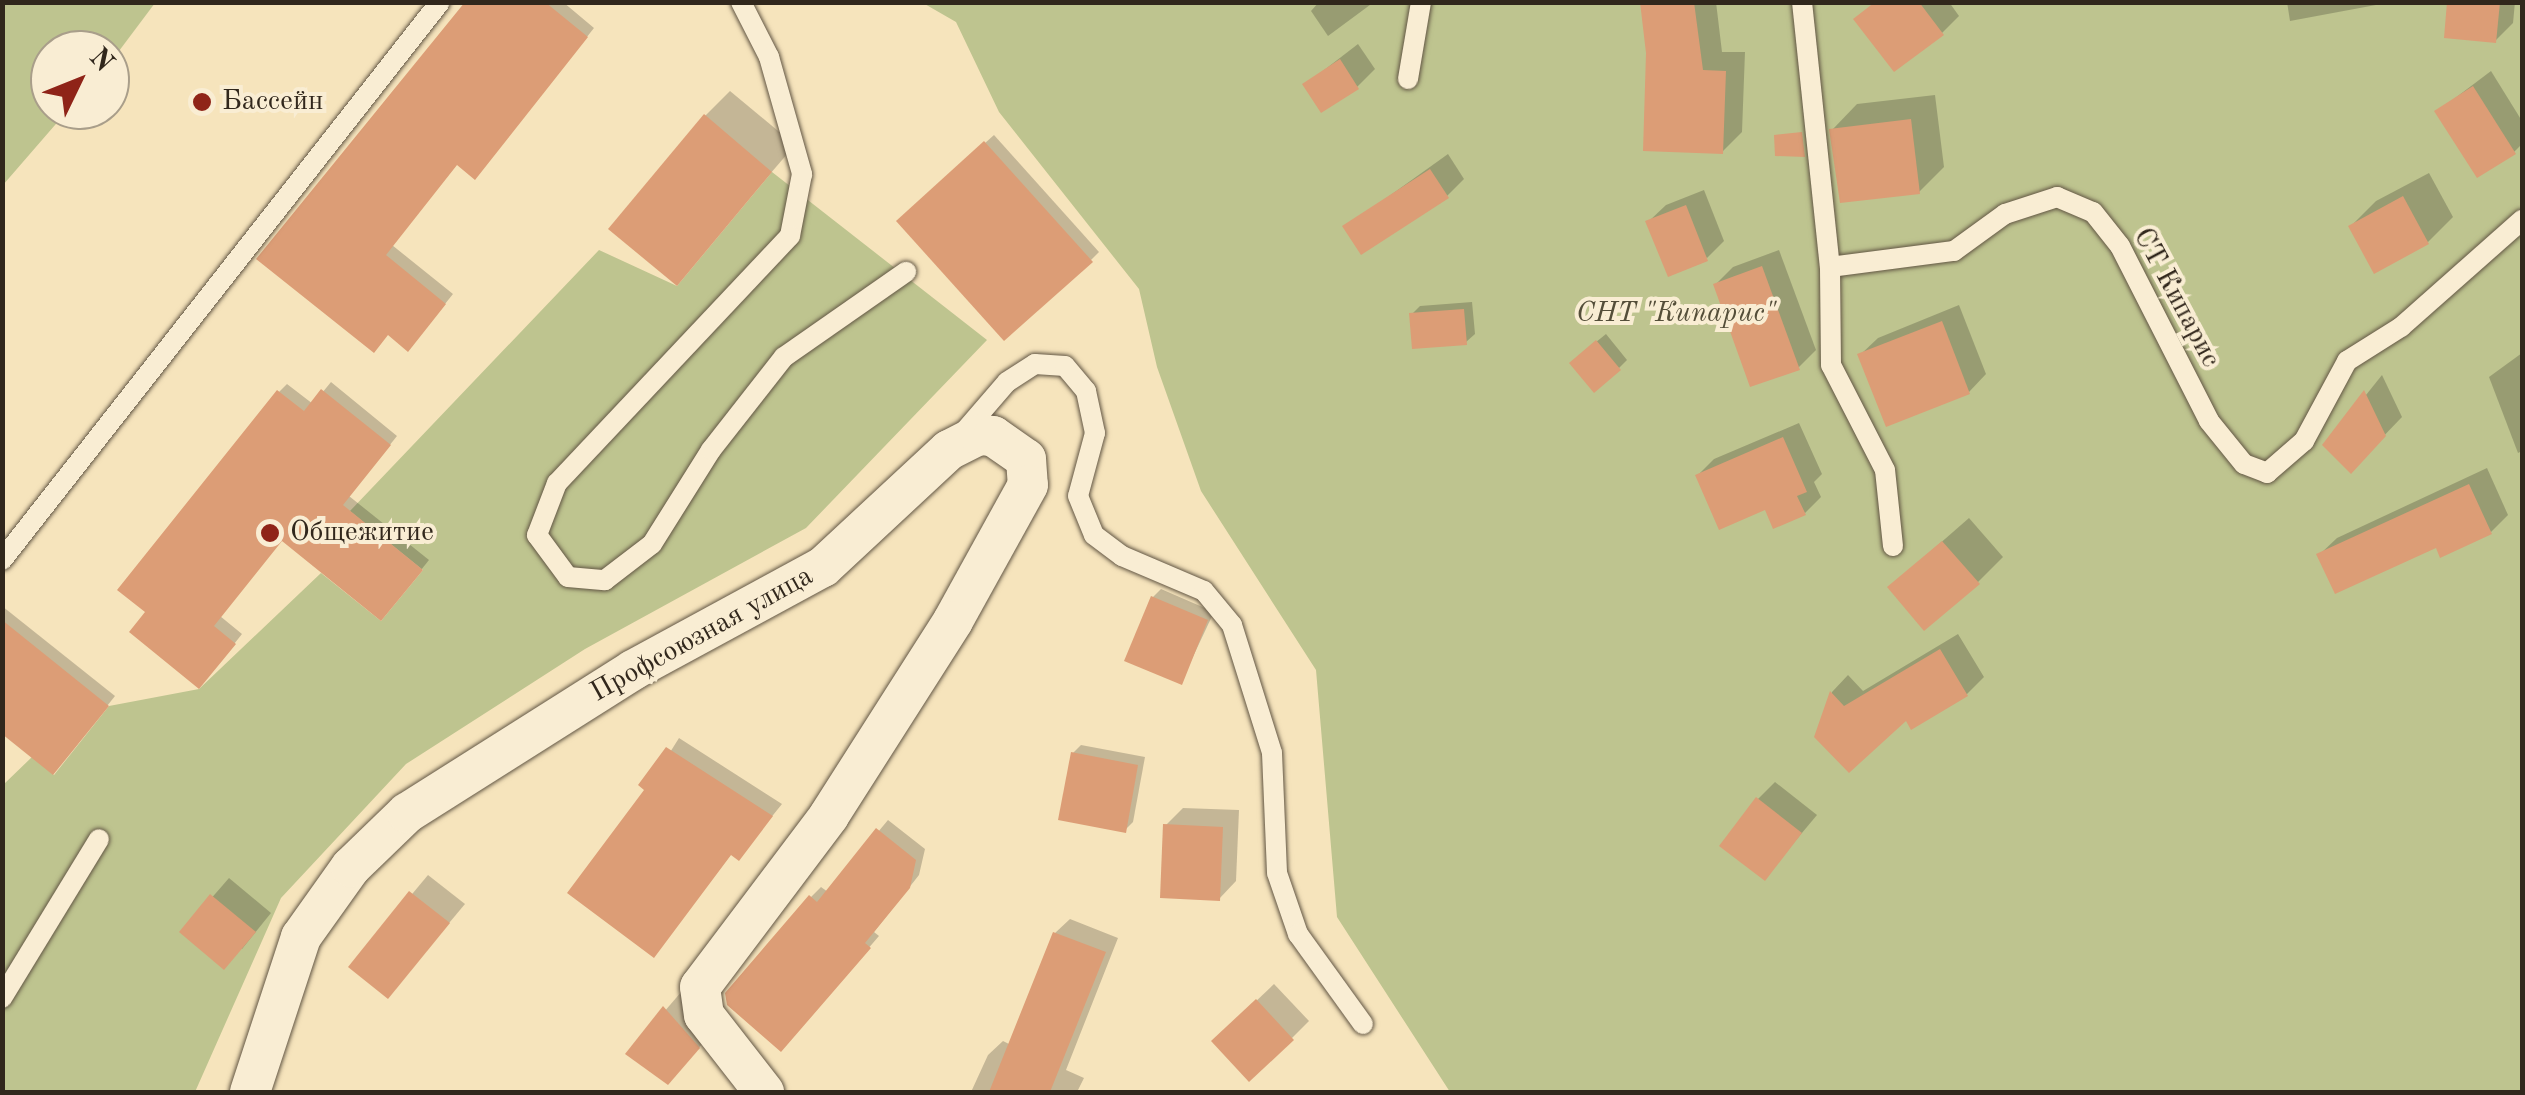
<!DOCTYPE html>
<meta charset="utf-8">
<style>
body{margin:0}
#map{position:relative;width:2525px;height:1095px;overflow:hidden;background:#f6e4bc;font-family:"Old Standard TT",serif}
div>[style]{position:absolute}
.green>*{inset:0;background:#bec48f}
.shadow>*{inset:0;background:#0003}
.building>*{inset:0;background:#dc9d76}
.roads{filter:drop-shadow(0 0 2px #625644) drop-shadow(0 0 2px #625644)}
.service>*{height:20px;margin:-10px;padding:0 10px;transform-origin:10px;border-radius:10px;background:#f9edd3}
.minor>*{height:40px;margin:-20px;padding:0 20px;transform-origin:20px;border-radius:20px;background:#f9edd3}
.dots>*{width:28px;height:28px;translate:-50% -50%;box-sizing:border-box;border:5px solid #f9edd3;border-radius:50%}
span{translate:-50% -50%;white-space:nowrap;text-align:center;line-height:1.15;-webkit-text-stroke:8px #f9edd3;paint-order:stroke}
.poi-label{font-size:28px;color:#31271c}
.left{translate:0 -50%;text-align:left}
.street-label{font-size:28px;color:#31271c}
.park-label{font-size:28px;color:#544e39;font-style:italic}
.frame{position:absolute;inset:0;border:5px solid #31271c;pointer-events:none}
.north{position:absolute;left:30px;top:30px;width:100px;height:100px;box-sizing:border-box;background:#f9edd3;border:2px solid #a99e8a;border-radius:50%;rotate:47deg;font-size:28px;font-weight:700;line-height:40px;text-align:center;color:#31271c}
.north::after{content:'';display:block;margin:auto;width:35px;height:45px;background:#8f2418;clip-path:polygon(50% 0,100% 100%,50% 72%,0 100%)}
</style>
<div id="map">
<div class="green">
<i style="clip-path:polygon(3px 2px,155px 3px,110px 63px,110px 50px,50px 50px,50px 110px,68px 110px,3px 185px)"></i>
<i style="clip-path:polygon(923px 3px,2522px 3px,2522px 1092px,1450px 1092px,1337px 917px,1316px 670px,1201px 491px,1157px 367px,1139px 289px,999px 112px,956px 22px)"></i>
<i style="clip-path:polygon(772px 172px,987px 340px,806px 528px,585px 649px,406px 764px,281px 898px,195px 1092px,3px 1092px,3px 785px,32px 757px,54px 775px,109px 706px,199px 689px,321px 573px,381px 621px,423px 570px,350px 511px,599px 250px,677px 286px)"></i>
</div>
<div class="shadow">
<i style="clip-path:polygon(468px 2px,563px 2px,594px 28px,483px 168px,458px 163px,392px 245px,453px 294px,416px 340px,389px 333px,259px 258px)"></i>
<i style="clip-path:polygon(1319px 2px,1374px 2px,1328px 36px,1311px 11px)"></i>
<i style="clip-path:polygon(1643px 2px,1716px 2px,1722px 52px,1745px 52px,1742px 132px,1722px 152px,1649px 53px)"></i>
<i style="clip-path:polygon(1889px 2px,1949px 2px,1959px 16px,1942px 33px)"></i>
<i style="clip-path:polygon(2287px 2px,2392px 2px,2290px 21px)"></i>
<i style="clip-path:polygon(2450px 2px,2515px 2px,2513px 23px,2496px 40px)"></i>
<i style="clip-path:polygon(1358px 44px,1375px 69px,1357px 87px,1306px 84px)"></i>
<i style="clip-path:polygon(2491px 71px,2522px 121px,2522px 144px,2514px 152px,2438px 111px)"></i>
<i style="clip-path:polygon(730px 91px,795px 145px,676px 283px,705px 116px)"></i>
<i style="clip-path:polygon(1935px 95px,1944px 167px,1919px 192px,1832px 130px,1857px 104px)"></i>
<i style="clip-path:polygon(994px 135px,1099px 252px,1091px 260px,907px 213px)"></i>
<i style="clip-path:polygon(1448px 154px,1464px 179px,1447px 196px,1346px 227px)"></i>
<i style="clip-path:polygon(2429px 173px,2453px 217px,2428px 242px,2351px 226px,2376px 201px)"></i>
<i style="clip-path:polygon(1704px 190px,1724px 241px,1707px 258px,1648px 222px,1666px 205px)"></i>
<i style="clip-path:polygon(1779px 250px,1816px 350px,1798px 368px,1716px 284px,1733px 267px)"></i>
<i style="clip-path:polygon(1472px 302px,1475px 334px,1466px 342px,1412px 314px,1420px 306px)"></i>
<i style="clip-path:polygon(1959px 305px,1986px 374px,1969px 392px,1860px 355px,1878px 338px)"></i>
<i style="clip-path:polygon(1606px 334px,1627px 360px,1619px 368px,1580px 355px)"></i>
<i style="clip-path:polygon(2522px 353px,2522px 451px,2518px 453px,2489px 377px)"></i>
<i style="clip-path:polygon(2382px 375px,2402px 417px,2351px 470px,2326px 445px)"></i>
<i style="clip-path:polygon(331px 382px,397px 436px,349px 496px,429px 560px,389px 610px,282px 538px,220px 616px,242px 634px,207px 678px,149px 612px,279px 392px,287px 384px,313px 404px)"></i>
<i style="clip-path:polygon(1799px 423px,1822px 474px,1814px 482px,1821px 497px,1805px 513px,1767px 507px,1698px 475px,1714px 459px)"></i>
<i style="clip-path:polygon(2487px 468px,2508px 515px,2491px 532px,2437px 544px,2319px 555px,2337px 538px)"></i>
<i style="clip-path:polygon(1969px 518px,2003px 557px,1978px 582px,1890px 587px)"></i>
<i style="clip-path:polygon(1161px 589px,1214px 612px,1181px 682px,1153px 597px)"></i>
<i style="clip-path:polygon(2px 606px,115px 696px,61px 764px,2px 731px)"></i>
<i style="clip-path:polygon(1958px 634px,1984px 677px,1967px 694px,1906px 717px,1817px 736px,1832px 692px,1848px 675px,1863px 691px)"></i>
<i style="clip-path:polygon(679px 738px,782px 804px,739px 857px,732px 853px,654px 955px,647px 789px)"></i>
<i style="clip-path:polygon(1081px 745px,1145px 757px,1133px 822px,1125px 830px,1073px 753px)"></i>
<i style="clip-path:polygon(1775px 782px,1817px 815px,1765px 877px,1758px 799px)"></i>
<i style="clip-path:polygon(1183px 808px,1239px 810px,1236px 881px,1219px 899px,1166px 825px)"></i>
<i style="clip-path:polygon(888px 820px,925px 849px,919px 875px,874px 932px,879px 936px,791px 1038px,811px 897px,821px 887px,828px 892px)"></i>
<i style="clip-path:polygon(428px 875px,465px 904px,388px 996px,352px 966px)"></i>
<i style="clip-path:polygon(229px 878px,271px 913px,242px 949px,182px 932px)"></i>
<i style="clip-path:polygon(1070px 919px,1118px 938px,1066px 1070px,1084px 1078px,1077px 1092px,971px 1092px,988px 1055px,1003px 1041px,1011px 1045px,1055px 933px)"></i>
<i style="clip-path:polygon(1274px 984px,1309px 1021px,1292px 1038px,1232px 1024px)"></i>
<i style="clip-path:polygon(682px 991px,715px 1029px,685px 1064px,628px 1054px)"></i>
</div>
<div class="building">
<i style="clip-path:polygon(465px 2px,545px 2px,588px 37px,475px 180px,457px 165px,386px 255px,446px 304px,408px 352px,388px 335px,374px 353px,256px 259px)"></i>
<i style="clip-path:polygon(1640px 2px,1694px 2px,1703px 70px,1726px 71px,1723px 154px,1643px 151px,1646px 53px)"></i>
<i style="clip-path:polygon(1875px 2px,1919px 2px,1944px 35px,1894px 72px,1853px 19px)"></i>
<i style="clip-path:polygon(2447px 2px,2500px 2px,2496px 43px,2444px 38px)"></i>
<i style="clip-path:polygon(1340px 59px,1359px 89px,1321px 113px,1302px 84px)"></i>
<i style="clip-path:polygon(2473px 86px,2516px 154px,2477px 178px,2434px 111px)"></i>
<i style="clip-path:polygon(704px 114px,772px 172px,677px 286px,608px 229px)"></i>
<i style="clip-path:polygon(1911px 119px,1920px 194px,1840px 203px,1829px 129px)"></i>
<i style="clip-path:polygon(1802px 132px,1805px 157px,1775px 156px,1774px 135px)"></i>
<i style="clip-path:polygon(984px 141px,1093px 262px,1004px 341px,896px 221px)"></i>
<i style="clip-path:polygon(1430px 169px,1449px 198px,1361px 255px,1342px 226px)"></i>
<i style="clip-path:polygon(2403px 196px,2429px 244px,2374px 274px,2348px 226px)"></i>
<i style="clip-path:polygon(1686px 205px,1708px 261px,1668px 277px,1645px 221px)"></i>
<i style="clip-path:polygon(1762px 266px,1800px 370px,1750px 387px,1713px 284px)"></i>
<i style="clip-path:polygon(1464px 309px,1467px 345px,1412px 349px,1409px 313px)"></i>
<i style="clip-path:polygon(1942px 321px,1970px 394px,1886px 427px,1857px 354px)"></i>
<i style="clip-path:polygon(1596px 340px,1621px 370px,1594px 393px,1569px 363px)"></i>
<i style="clip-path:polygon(321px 389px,391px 445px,343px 505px,423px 570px,381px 621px,282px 541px,214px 626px,236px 644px,199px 689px,129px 632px,145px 612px,117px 590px,277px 390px,304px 411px)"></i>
<i style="clip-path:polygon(2364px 390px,2386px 436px,2351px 474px,2322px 445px)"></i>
<i style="clip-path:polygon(1783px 437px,1807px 492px,1797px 496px,1806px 515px,1773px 529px,1765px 510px,1719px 530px,1695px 475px)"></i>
<i style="clip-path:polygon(2469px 484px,2492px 534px,2440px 558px,2436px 548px,2335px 594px,2316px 554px)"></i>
<i style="clip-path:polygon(1942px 541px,1980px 584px,1924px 631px,1887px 587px)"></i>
<i style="clip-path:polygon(1151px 596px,1208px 620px,1182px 685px,1124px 661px)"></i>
<i style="clip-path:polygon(2px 620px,109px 706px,53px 775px,2px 734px)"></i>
<i style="clip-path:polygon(1940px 649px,1968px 696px,1911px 730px,1906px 721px,1849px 773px,1814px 737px,1830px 691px,1844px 706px)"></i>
<i style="clip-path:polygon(666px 747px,773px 816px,739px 861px,731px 855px,654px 958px,567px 893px,644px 790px,638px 785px)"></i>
<i style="clip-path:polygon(1071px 752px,1138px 765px,1126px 833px,1058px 820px)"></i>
<i style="clip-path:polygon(1756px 797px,1802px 833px,1765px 881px,1719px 846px)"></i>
<i style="clip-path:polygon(1163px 824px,1223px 827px,1220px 901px,1160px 898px)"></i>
<i style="clip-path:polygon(876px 828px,916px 860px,910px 888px,865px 943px,871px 948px,781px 1052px,727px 1005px,725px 993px,809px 895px,817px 902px)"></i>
<i style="clip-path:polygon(409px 891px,450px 923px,388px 999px,348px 967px)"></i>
<i style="clip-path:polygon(210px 894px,256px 932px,224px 970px,179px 932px)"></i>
<i style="clip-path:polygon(1053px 932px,1106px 952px,1050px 1092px,989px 1092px)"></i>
<i style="clip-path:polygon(1256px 999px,1294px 1040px,1249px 1082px,1211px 1041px)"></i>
<i style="clip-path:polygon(663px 1006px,700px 1048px,668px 1085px,625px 1054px)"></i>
</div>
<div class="roads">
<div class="service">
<i style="left:741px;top:2px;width:62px;rotate:63deg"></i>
<i style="left:769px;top:57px;width:122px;rotate:74.2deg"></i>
<i style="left:802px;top:174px;width:63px;rotate:101deg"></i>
<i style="left:790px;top:236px;width:340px;rotate:133.3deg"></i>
<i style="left:557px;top:483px;width:56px;rotate:111deg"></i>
<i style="left:537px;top:535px;width:52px;rotate:53.6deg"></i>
<i style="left:568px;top:577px;width:37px;rotate:5deg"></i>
<i style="left:605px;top:580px;width:59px;rotate:-37.5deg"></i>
<i style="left:652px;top:544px;width:111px;rotate:-57.9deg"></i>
<i style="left:711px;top:450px;width:118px;rotate:-51.9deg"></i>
<i style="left:784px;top:357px;width:149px;rotate:-34.9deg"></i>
<i style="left:1802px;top:2px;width:266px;rotate:84deg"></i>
<i style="left:1408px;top:79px;width:78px;rotate:-80.4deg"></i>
<i style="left:963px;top:433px;width:67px;rotate:-49.2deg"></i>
<i style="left:1007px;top:382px;width:33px;rotate:-33deg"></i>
<i style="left:1035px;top:364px;width:30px;rotate:4deg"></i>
<i style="left:1065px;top:366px;width:33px;rotate:50deg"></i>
<i style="left:1086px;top:391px;width:43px;rotate:77.9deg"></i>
<i style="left:1095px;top:433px;width:65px;rotate:105.1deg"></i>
<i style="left:1078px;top:496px;width:42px;rotate:67.7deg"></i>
<i style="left:1094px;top:535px;width:35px;rotate:37deg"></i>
<i style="left:1122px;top:556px;width:89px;rotate:23.1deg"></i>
<i style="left:1204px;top:591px;width:44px;rotate:50.5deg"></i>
<i style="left:1232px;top:625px;width:134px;rotate:72.6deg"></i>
<i style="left:1272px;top:753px;width:120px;rotate:87.6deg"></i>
<i style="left:1277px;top:873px;width:65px;rotate:71deg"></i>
<i style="left:1298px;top:934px;width:111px;rotate:54.2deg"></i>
<i style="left:1893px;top:546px;width:76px;rotate:-96deg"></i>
<i style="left:1885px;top:470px;width:118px;rotate:-117.2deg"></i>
<i style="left:1831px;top:365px;width:98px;rotate:-90.6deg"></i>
<i style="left:1830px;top:267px;width:125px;rotate:-7.4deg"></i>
<i style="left:1954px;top:251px;width:63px;rotate:-36deg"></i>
<i style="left:2005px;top:214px;width:55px;rotate:-18.1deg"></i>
<i style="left:2057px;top:197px;width:39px;rotate:23deg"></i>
<i style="left:2093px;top:212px;width:43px;rotate:51.5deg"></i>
<i style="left:2120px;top:246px;width:196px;rotate:63deg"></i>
<i style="left:2209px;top:421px;width:55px;rotate:50.9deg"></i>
<i style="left:2244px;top:464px;width:25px;rotate:21deg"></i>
<i style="left:2267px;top:473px;width:49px;rotate:-40.9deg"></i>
<i style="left:2304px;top:441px;width:91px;rotate:-61.7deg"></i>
<i style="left:2347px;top:361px;width:64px;rotate:-32.2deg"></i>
<i style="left:2401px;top:327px;width:162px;rotate:-41.5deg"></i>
<i style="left:2px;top:560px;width:709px;rotate:-51.87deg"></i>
<i style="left:2px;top:998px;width:186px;rotate:-58.6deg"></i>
</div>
<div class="minor">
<i style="left:250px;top:1092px;width:163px;rotate:-71.8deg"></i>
<i style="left:301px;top:937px;width:86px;rotate:-54.5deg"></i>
<i style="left:351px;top:867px;width:78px;rotate:-44deg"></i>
<i style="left:407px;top:813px;width:267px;rotate:-32.3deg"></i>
<i style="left:633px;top:670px;width:216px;rotate:-28.5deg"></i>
<i style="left:823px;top:567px;width:172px;rotate:-42.9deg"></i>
<i style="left:949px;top:450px;width:34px;rotate:-27deg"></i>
<i style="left:979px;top:435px;width:14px;rotate:4deg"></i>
<i style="left:993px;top:436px;width:40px;rotate:34.9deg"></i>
<i style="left:1026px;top:459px;width:26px;rotate:86deg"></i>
<i style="left:1028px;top:485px;width:155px;rotate:118.9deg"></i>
<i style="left:953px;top:621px;width:231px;rotate:122.5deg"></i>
<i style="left:829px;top:816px;width:214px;rotate:127deg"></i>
<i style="left:700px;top:987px;width:28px;rotate:82deg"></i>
<i style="left:704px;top:1015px;width:98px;rotate:52.1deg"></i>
</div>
</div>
<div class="dots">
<i style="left:202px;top:102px;background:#8f2418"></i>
<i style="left:270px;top:533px;background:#8f2418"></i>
</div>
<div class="poi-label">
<span class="left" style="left:222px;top:102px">Бассейн</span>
<span class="left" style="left:290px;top:533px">Общежитие</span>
</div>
<div class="street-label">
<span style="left:2176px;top:298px;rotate:62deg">СТ Кипарис</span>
<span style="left:702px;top:635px;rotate:-29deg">Профсоюзная улица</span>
</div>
<div class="park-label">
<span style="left:1676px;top:314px">СНТ "Кипарис"</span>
</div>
<div class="frame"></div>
<div class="north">N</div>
</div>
